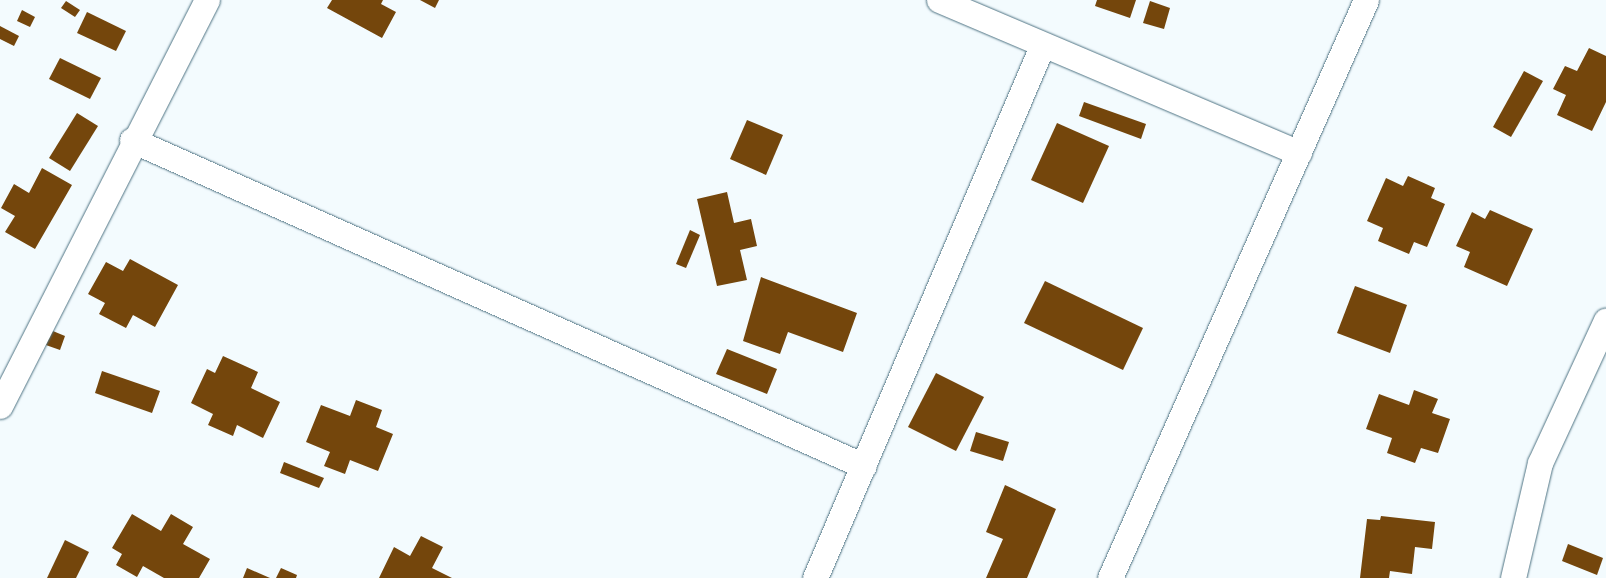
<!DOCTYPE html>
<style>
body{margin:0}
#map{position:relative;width:1606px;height:578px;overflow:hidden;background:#f3fbfe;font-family:"DM Sans",sans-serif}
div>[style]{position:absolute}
.building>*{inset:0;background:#74460c}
.roads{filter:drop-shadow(0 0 1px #4e7383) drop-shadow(0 0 1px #4e7383)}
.minor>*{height:25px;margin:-12.5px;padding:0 12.5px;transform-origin:12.5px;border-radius:12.5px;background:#fff}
span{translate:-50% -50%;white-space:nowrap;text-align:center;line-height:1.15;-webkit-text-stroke:5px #f3fbfe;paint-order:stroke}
</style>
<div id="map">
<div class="building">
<i style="clip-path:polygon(332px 0,383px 0,381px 4px,396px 12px,382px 38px,327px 8px)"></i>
<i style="clip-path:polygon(420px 0,439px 0,435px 8px)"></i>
<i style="clip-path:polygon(1097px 0,1136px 0,1130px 18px,1095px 6px)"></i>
<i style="clip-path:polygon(66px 1px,80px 10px,75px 17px,61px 8px)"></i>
<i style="clip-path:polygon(1150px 1px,1170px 8px,1164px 29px,1143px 23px)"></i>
<i style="clip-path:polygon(22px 10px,35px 17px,30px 27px,17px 21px)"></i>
<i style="clip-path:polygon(87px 12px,126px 31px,116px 51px,77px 33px)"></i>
<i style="clip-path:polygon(0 26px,19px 36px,14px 46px,0 39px)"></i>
<i style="clip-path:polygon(1589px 48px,1606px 56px,1606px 102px,1592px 131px,1557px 115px,1566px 95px,1553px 89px,1565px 66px,1577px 71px)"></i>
<i style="clip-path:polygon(60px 58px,101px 78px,90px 99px,49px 79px)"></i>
<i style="clip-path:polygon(1524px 71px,1543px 81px,1511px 137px,1493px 127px)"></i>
<i style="clip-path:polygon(1084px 102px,1146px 124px,1141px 139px,1079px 116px)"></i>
<i style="clip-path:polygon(77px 113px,98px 126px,70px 171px,49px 158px)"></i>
<i style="clip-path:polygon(747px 120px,783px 135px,766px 175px,730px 159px)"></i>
<i style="clip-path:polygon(1057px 123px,1109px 146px,1083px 203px,1031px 180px)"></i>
<i style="clip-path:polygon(42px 168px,72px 185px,35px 249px,5px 232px,15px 216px,1px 208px,14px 184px,29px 193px)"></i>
<i style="clip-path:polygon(1408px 176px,1435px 188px,1431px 198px,1445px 204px,1427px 247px,1414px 242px,1409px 254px,1378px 241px,1383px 228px,1367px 221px,1386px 178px,1403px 186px)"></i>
<i style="clip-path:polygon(727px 192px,734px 223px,751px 219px,757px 246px,740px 250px,747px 280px,717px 286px,697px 199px)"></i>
<i style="clip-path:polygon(1490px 210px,1533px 229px,1507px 286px,1464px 267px,1470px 252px,1456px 246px,1472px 212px,1485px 219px)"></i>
<i style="clip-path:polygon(690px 230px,700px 235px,686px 268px,676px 264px)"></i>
<i style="clip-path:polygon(130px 259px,178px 285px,155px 327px,133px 315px,126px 328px,99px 314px,105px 303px,88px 294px,106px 262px,123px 271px)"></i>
<i style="clip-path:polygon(761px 277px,857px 313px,843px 352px,788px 332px,780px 354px,743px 341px)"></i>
<i style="clip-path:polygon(1045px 281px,1143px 328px,1123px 370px,1024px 323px)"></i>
<i style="clip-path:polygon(1355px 286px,1407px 305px,1390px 353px,1337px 333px)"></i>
<i style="clip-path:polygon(48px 329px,65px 336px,60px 350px,43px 344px)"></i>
<i style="clip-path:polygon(727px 349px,777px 369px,767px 394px,716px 374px)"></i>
<i style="clip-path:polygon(223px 356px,258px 372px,251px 388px,280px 402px,263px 438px,237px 425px,233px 436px,208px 425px,213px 414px,191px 403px,207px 369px,215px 373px)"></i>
<i style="clip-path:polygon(102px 371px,160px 391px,152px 413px,95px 393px)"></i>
<i style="clip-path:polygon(936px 373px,984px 397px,956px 451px,908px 427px)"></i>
<i style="clip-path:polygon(1414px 390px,1438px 399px,1432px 413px,1450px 419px,1438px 453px,1421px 448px,1415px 463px,1387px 453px,1392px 438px,1366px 429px,1379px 394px,1409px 405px)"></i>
<i style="clip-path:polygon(356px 400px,382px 410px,376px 427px,393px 434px,378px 471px,350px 460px,345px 474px,324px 466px,330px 452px,306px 442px,321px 405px,350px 416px)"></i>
<i style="clip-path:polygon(976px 432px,1009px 442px,1003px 461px,970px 451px)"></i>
<i style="clip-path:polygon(284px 462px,324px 478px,319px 488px,280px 473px)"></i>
<i style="clip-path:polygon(1005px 485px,1056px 509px,1027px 578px,986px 578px,1003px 539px,986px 532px)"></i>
<i style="clip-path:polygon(132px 514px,161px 531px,171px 514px,193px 527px,183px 544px,210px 559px,199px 578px,164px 578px,143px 566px,137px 577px,116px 565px,122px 554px,112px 548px)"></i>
<i style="clip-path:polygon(1381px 516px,1435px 522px,1432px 549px,1415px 547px,1412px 574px,1390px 571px,1389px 578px,1360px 578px,1367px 519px,1380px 520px)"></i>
<i style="clip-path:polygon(421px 536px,443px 547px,432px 568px,452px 578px,379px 578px,394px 547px,410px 556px)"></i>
<i style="clip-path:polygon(65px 540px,89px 552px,76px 578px,47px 578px)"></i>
<i style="clip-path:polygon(1568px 544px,1603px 558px,1597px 575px,1562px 561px)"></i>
<i style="clip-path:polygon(247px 568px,270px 578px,243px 578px)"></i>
<i style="clip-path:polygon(281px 568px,297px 575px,296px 578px,276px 578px)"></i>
</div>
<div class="roads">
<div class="minor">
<i style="left:939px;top:0;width:391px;rotate:23deg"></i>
<i style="left:132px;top:140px;width:801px;rotate:24.01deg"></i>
<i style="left:0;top:406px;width:456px;rotate:-63deg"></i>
<i style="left:815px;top:578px;width:578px;rotate:-66.89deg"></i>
<i style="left:1110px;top:578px;width:632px;rotate:-66.11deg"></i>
<i style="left:1513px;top:578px;width:118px;rotate:-76.8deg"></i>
<i style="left:1540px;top:463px;width:157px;rotate:-65.2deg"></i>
</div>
</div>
</div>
